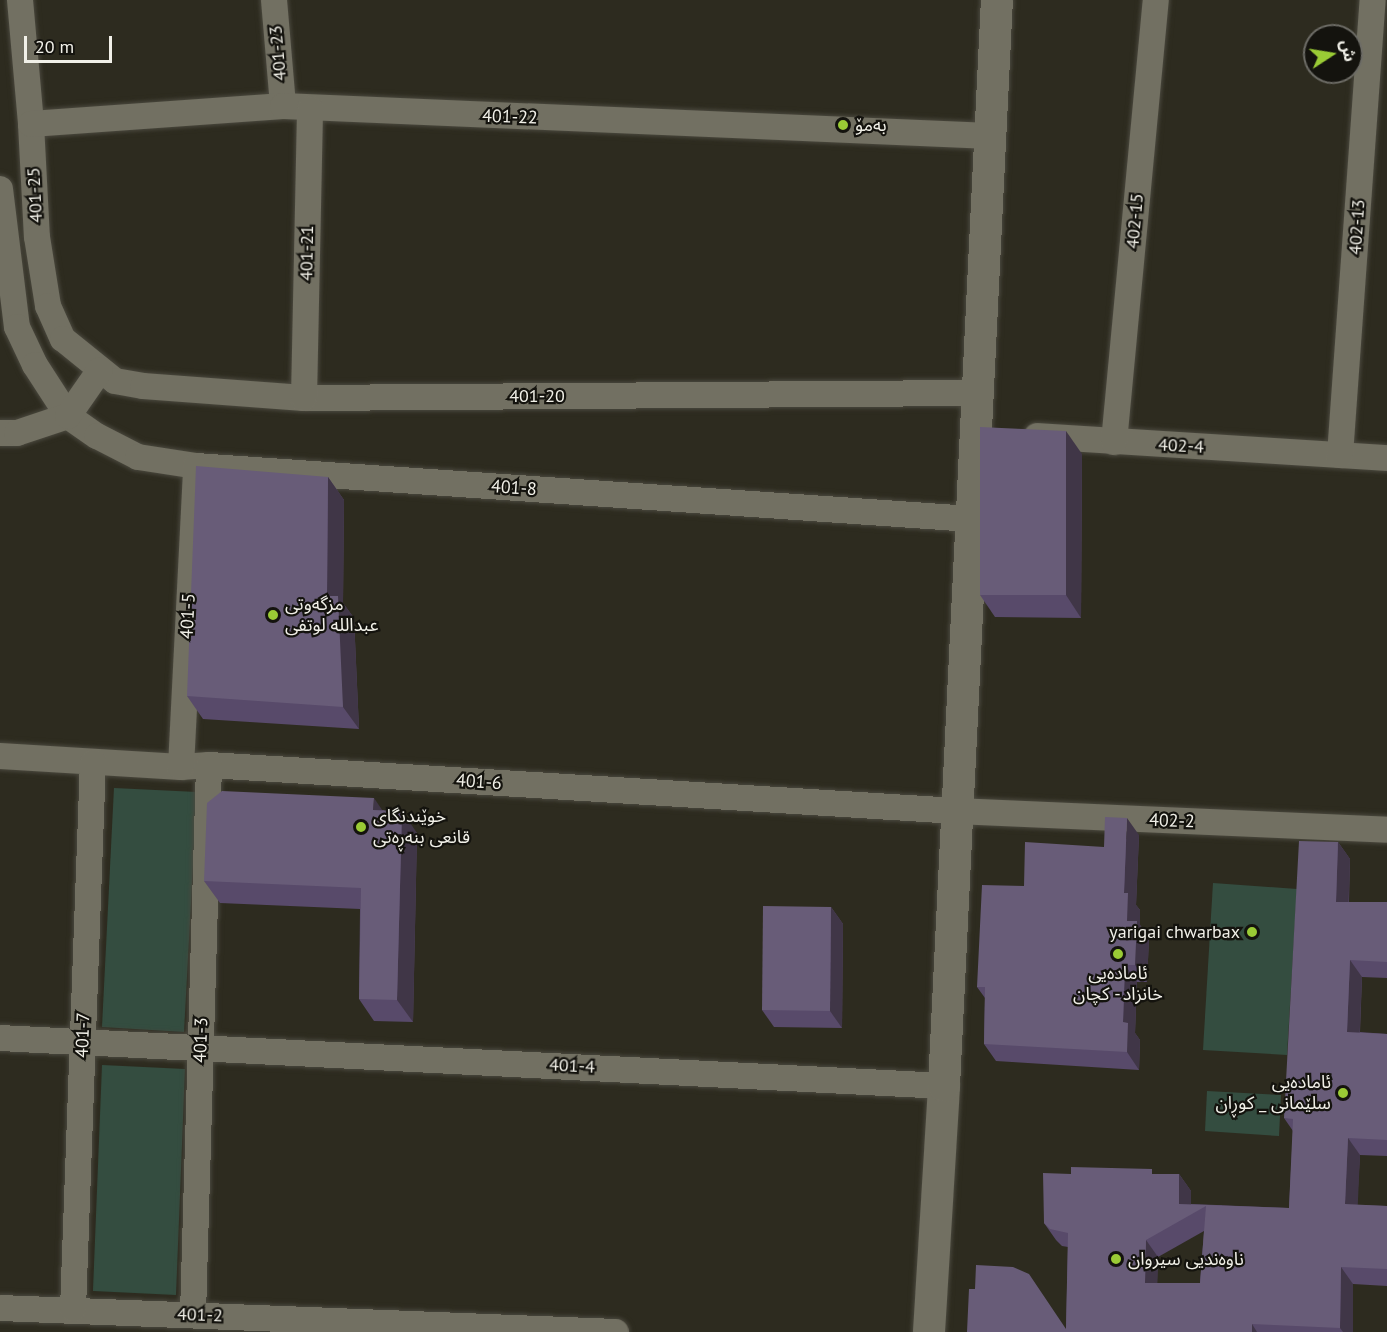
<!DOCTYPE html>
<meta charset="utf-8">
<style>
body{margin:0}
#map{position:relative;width:1387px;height:1332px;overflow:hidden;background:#2d2b1f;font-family:"PT Sans","Noto Sans Arabic",sans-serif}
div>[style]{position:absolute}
.green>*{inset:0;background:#344d40}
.roads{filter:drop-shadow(0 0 2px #4a483e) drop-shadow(0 0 2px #4a483e)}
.minor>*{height:26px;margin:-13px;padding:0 13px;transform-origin:13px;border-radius:13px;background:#727062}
.tertiary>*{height:32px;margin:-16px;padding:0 16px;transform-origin:16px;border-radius:16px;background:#727062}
.wall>*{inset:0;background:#584a6a}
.shaded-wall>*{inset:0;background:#403647}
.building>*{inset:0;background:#685c78}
.dots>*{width:16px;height:16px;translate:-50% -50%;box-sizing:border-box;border:3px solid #14130e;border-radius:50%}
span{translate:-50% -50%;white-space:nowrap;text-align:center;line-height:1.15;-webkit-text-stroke:4.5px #14130e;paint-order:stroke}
.street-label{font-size:18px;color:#f1f0e8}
.poi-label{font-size:18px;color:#f1f0e8}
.left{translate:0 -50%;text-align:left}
.right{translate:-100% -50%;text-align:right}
.north{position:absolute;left:1303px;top:24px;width:60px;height:60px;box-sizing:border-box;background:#14130e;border:2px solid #6c6b65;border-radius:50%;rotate:78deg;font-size:16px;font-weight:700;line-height:24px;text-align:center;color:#f1f0e8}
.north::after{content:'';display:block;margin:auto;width:21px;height:27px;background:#9acb35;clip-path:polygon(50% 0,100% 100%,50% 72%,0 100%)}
.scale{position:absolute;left:24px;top:36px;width:88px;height:27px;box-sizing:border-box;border:3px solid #f1f0e8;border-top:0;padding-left:8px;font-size:18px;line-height:21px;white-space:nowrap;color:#f1f0e8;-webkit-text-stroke:4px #14130e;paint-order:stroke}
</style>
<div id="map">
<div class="green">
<i style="clip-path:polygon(114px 788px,197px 792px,184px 1032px,102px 1027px)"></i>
<i style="clip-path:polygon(1213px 883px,1297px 889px,1287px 1055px,1203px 1050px)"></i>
<i style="clip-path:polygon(102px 1065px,185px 1069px,176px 1295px,93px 1291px)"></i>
<i style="clip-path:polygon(1207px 1091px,1281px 1095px,1279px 1136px,1205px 1131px)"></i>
</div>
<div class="roads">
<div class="minor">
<i style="left:20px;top:0;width:124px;rotate:84.9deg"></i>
<i style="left:31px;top:124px;width:113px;rotate:87deg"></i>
<i style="left:37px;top:237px;width:70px;rotate:80.9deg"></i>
<i style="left:48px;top:306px;width:36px;rotate:66deg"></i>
<i style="left:63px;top:339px;width:67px;rotate:38.9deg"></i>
<i style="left:115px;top:381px;width:28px;rotate:10deg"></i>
<i style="left:143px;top:386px;width:161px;rotate:4.3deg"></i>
<i style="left:304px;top:398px;width:674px;rotate:-0.43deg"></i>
<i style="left:274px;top:0;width:106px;rotate:85.1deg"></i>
<i style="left:31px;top:124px;width:253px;rotate:-4.1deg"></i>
<i style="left:283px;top:106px;width:708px;rotate:2.43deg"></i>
<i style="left:0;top:189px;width:139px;rotate:83deg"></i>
<i style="left:17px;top:327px;width:42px;rotate:64.7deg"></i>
<i style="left:35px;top:365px;width:61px;rotate:57.1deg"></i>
<i style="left:68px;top:416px;width:35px;rotate:35deg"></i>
<i style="left:97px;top:436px;width:46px;rotate:27.1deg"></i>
<i style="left:138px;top:457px;width:59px;rotate:8.8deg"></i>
<i style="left:196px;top:466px;width:777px;rotate:3.91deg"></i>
<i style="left:304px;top:398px;width:289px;rotate:-88.8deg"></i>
<i style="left:0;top:433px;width:17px"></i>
<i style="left:17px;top:433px;width:54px;rotate:-18.4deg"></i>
<i style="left:68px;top:416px;width:56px;rotate:-55.2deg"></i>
<i style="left:1037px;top:436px;width:351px;rotate:3.6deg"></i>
<i style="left:1114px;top:442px;width:444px;rotate:-84.6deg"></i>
<i style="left:1340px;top:455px;width:456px;rotate:-85.9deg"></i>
<i style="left:0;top:756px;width:181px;rotate:3.5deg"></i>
<i style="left:181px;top:767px;width:28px;rotate:-4deg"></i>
<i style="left:209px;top:765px;width:749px;rotate:3.52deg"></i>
<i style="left:957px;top:811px;width:430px;rotate:2.5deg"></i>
<i style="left:181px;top:767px;width:301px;rotate:-87.1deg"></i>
<i style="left:0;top:1038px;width:945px;rotate:2.91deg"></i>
<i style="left:0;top:1308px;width:616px;rotate:2.23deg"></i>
<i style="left:73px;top:1309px;width:547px;rotate:-87.91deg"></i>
<i style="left:193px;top:1314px;width:549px;rotate:-88.33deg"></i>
</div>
<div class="tertiary">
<i style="left:929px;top:1332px;width:246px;rotate:-86.5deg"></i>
<i style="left:944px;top:1086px;width:1087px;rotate:-87.21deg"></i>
</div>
</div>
<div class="wall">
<i style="clip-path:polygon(1082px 454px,1081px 618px,995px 617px,980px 595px)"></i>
<i style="clip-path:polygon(328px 477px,344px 500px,343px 603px,354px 618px,359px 729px,203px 719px,187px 696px)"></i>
<i style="clip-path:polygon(383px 810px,417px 833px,413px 1022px,374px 1021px,359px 999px,360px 909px,220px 903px,204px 881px)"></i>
<i style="clip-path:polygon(1139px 835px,1136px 905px,1140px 910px,1140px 925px,1149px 938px,1147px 982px,1137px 982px,1135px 1033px,1140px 1040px,1139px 1070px,996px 1061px,984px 1044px,985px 998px,977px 987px,1024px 886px,1104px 847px)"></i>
<i style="clip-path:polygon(evenodd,1338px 842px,1350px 859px,1349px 902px,1387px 902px,1387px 978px,1362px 977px,1360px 1032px,1387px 1034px,1387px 1156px,1360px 1155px,1357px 1205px,1387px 1206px,1387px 1286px,1353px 1284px,1353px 1332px,967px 1332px,1066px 1329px,1068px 1247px,1062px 1246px,1056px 1240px,1044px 1223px,1071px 1174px,1179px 1174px,1191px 1191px,1191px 1204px,1289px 1208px,1293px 1131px,1284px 1118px,1338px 842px,1204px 1231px,1200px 1283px,1157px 1283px,1158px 1257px,1204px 1231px)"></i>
<i style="clip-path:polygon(831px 907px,843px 924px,842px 1028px,774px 1027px,762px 1010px)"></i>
</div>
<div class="shaded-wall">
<i style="clip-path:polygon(1066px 431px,1082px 454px,1081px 618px,1066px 595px)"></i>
<i style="clip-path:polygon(328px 477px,344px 500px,343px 603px,354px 618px,359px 729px,343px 707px,327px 596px)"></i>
<i style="clip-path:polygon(374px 798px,389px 820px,373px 810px)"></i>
<i style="clip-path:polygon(402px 811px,417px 833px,413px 1022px,397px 1000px)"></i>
<i style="clip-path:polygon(1127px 818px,1139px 835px,1136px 905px,1140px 910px,1140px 925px,1149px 938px,1147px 982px,1135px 965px,1127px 921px,1124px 893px)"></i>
<i style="clip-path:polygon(1338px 842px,1350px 859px,1348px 919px,1336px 902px)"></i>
<i style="clip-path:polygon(831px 907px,843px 924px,842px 1028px,830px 1011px)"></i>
<i style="clip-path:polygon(1350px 960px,1362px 977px,1359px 1049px,1347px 1032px)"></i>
<i style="clip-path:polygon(1125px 965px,1137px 982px,1135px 1033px,1140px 1040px,1139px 1070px,1127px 1052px,1123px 1022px)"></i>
<i style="clip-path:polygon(1348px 1138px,1360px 1155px,1357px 1222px,1345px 1204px)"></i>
<i style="clip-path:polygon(1179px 1174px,1191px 1191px,1191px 1214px,1179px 1204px)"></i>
<i style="clip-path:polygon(1146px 1240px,1158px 1257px,1157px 1300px,1145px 1283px)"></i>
<i style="clip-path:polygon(1341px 1267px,1353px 1284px,1353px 1332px,1343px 1332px,1340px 1328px)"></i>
<i style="clip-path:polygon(1252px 1324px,1257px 1332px,1252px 1332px)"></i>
</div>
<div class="building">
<i style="clip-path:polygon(980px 427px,1066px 431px,1066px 595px,980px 595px)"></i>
<i style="clip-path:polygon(196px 466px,328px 477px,327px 596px,338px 596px,343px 707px,187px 696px)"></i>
<i style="clip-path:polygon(222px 791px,374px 798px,373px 810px,402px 811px,397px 1000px,359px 999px,361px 888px,204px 881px,207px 803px)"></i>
<i style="clip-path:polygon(1105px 817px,1127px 818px,1124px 893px,1128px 893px,1127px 921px,1137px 921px,1135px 965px,1125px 965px,1123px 1022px,1128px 1023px,1127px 1052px,984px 1044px,985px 987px,977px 987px,982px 885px,1024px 886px,1025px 842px,1104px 847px)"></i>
<i style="clip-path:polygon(evenodd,1299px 841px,1338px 842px,1336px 902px,1387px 902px,1387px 962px,1350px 960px,1347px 1032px,1387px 1034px,1387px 1140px,1348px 1138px,1345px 1204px,1387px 1206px,1387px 1269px,1341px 1267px,1340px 1328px,1252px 1324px,1252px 1332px,967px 1332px,969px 1289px,975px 1289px,976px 1265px,1013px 1267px,1029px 1274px,1066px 1329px,1068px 1233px,1050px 1229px,1044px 1223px,1043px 1173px,1071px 1174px,1071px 1167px,1152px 1169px,1152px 1174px,1179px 1174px,1179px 1204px,1289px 1208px,1293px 1119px,1284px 1118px,1299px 841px,1206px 1206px,1200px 1283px,1145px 1283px,1146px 1240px,1206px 1206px)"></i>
<i style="clip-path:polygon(763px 906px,831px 907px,830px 1011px,762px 1010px)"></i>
</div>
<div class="dots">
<i style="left:843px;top:125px;background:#9acb35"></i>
<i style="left:273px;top:615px;background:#9acb35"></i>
<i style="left:361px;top:827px;background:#9acb35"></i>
<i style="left:1252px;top:932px;background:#9acb35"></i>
<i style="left:1118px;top:954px;background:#9acb35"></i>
<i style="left:1343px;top:1093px;background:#9acb35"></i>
<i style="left:1116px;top:1259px;background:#9acb35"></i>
</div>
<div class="street-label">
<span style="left:278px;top:53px;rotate:-95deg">401-23</span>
<span style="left:510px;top:117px;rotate:2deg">401-22</span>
<span style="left:35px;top:195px;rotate:-93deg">401-25</span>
<span style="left:1135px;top:221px;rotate:-85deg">402-15</span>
<span style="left:1357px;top:227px;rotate:-86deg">402-13</span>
<span style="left:307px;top:253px;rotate:-89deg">401-21</span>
<span style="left:537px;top:396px">401-20</span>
<span style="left:1181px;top:446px;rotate:3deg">402-4</span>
<span style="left:514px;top:488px;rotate:4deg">401-8</span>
<span style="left:188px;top:616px;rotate:-87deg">401-5</span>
<span style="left:479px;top:782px;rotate:4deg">401-6</span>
<span style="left:1172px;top:821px;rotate:2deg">402-2</span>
<span style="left:83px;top:1035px;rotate:-88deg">401-7</span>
<span style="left:201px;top:1040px;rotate:-88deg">401-3</span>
<span style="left:572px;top:1066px;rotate:3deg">401-4</span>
<span style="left:200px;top:1315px;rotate:2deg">401-2</span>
</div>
<div class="poi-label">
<span class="left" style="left:855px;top:125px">بەمۆ</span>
<span class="left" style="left:285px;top:615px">مزگەوتی<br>عبداللە لوتفی</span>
<span class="left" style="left:373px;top:827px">خوێندنگای<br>قانعی بنەڕەتی</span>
<span class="right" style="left:1240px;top:932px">yarigai chwarbax</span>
<span style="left:1118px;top:984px">ئامادەیی<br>خانزاد - کچان</span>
<span class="right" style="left:1331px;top:1093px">ئامادەیی<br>سلێمانی _ کوڕان</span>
<span class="left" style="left:1128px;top:1259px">ناوەندیی سیروان</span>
</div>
<div class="north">ش</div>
<div class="scale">20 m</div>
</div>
